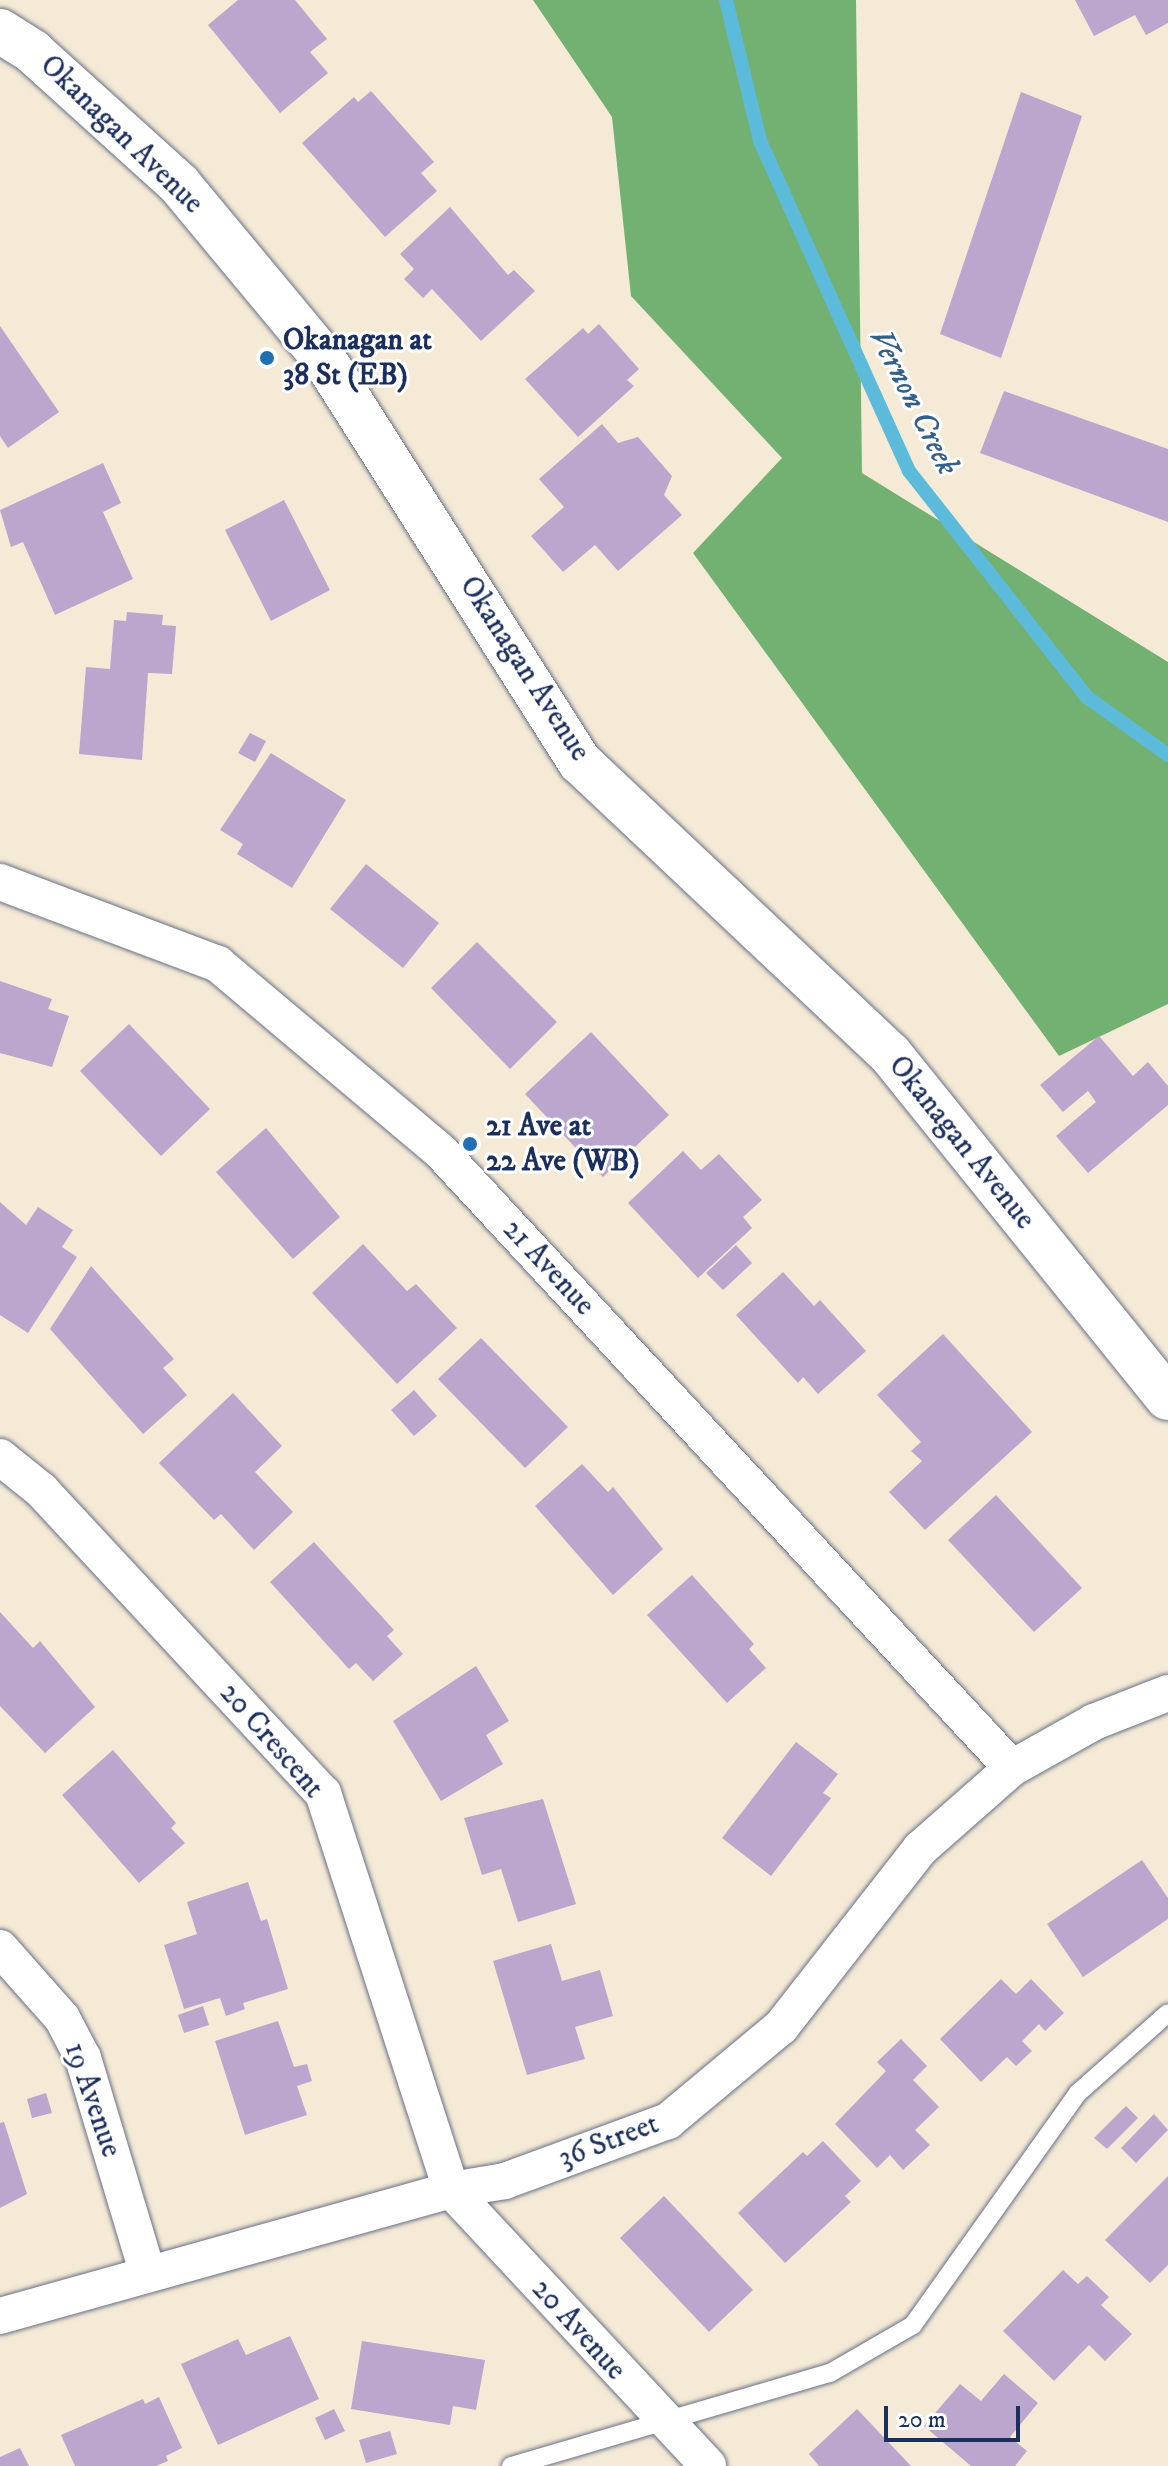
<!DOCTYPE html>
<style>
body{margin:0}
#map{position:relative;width:1168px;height:2466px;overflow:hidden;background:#f5ead5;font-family:"IM FELL DW Pica",serif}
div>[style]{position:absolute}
.forest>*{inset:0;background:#73b172}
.stream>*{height:14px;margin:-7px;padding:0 7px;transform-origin:7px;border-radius:7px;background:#5cbbdb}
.building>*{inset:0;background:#bba6ce}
.roads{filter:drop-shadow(0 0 2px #677088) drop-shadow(0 0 2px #677088)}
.service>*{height:18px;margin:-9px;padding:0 9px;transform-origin:9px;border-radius:9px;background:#fff}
.minor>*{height:36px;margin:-18px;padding:0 18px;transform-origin:18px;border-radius:18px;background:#fff}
.tertiary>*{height:44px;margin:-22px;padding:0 22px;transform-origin:22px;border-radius:22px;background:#fff}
.dots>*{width:22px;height:22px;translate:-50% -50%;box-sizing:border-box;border:4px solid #fff;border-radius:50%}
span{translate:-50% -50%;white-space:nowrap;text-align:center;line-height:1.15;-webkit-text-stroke:6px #fff;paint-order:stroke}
.street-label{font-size:30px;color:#1b2f5e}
.poi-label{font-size:30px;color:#1b2f5e;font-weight:700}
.left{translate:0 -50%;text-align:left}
.water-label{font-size:32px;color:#32608a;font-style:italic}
.scale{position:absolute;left:884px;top:2406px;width:136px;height:36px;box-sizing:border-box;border:4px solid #1b2f5e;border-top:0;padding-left:10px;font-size:24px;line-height:28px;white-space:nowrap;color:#1b2f5e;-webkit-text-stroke:6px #fff;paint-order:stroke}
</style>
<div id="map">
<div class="forest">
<i style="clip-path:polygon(533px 0,856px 0,862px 473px,1168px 662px,1168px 1004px,1059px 1056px,693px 553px,782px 458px,631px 296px,612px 117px)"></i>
</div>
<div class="stream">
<i style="left:726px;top:0;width:145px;rotate:76.4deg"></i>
<i style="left:760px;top:141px;width:362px;rotate:65.7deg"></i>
<i style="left:909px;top:471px;width:288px;rotate:51.8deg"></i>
<i style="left:1087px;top:697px;width:100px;rotate:35.6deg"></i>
</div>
<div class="building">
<i style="clip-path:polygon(238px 0,295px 0,327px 39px,310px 52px,328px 73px,280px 113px,208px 25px)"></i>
<i style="clip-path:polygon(1075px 0,1168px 0,1168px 23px,1146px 35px,1135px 15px,1094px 36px)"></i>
<i style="clip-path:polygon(371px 91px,434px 162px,421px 173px,437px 191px,385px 237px,302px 143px,354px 97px,358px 102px)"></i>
<i style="clip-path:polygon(1021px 92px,1082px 116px,1001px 358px,940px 334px)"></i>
<i style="clip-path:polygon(450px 207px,508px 275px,514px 270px,535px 291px,481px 341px,432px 289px,423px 298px,404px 279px,414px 269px,400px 254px)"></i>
<i style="clip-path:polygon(599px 324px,639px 369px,627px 380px,634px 386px,578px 437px,525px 379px,583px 328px,588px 334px)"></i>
<i style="clip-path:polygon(0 326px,59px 412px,8px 448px,0 436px)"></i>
<i style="clip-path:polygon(1004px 391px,1168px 449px,1168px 522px,980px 453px)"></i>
<i style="clip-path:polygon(602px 424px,618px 443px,638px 437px,672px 476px,664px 495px,682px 515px,618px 571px,595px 545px,563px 572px,531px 536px,564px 507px,539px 479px)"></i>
<i style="clip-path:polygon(103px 463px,121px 503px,103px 512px,133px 579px,55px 615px,23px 542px,11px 547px,0 510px)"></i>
<i style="clip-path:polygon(284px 500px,330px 590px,271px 621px,225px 530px)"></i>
<i style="clip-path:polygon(127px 612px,163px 615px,162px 625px,176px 626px,172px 674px,148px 673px,142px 760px,79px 754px,86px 667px,110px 669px,114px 620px,126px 621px)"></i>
<i style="clip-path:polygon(250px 733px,266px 741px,255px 762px,238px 753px)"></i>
<i style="clip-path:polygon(271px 753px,346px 800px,292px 888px,237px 854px,243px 844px,220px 830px)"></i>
<i style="clip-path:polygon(366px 864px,439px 923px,403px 968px,330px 909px)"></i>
<i style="clip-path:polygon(477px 942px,557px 1022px,510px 1069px,431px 988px)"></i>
<i style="clip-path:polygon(0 981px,52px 999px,48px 1009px,69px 1016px,52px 1067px,0 1053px)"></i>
<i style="clip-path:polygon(129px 1024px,210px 1109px,161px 1156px,80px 1071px)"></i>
<i style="clip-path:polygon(591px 1032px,669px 1115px,603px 1177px,525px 1094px)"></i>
<i style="clip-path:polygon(1099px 1036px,1133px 1076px,1148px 1062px,1168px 1086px,1168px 1105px,1088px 1173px,1056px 1136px,1096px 1102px,1088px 1091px,1063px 1112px,1040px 1085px)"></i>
<i style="clip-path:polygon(266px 1128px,340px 1217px,293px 1259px,216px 1172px)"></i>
<i style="clip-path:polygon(683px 1151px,701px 1170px,719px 1154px,762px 1200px,743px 1217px,752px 1228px,698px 1278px,628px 1203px)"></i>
<i style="clip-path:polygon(0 1202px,26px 1225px,38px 1207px,73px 1230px,62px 1247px,77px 1257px,28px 1333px,0 1315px)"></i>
<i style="clip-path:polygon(363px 1244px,407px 1291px,416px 1284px,457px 1328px,397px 1384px,312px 1293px)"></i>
<i style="clip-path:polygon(736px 1245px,752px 1263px,723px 1290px,706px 1273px)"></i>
<i style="clip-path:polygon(91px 1266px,174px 1359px,163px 1368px,187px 1395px,143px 1434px,50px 1329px)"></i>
<i style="clip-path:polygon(783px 1272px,814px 1306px,820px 1300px,866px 1351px,818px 1394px,803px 1377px,798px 1383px,736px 1315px)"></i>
<i style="clip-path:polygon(943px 1334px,1032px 1432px,925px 1530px,889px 1492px,922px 1461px,911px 1451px,921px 1442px,877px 1395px)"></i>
<i style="clip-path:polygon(481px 1338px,568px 1427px,525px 1468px,438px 1379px)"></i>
<i style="clip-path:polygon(414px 1390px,437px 1416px,414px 1436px,391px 1410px)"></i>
<i style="clip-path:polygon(233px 1393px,282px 1446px,255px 1472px,293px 1512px,254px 1550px,221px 1514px,214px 1520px,159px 1463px)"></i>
<i style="clip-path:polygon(582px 1464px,608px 1492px,613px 1487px,663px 1549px,613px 1595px,535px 1506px)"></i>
<i style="clip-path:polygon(996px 1495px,1082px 1588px,1034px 1632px,948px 1540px)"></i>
<i style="clip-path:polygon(314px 1542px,394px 1630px,387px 1636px,403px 1654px,373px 1681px,356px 1663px,349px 1669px,270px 1582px)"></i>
<i style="clip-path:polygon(692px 1575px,754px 1644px,749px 1649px,766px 1668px,727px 1703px,647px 1615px)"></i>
<i style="clip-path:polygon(0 1612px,33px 1648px,40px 1641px,95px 1707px,45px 1753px,0 1706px)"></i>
<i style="clip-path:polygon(476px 1666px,509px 1721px,486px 1735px,503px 1764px,441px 1801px,393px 1721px)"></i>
<i style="clip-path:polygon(796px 1742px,838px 1774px,823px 1793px,831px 1798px,771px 1876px,722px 1838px)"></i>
<i style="clip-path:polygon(113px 1750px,176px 1823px,171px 1828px,185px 1843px,139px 1883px,62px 1795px)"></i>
<i style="clip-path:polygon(543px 1799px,576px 1904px,518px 1922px,501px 1869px,482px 1875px,464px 1818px)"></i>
<i style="clip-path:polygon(1142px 1860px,1168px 1898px,1168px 1919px,1083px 1977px,1047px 1924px)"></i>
<i style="clip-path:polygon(248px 1882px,261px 1921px,267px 1919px,288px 1989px,243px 2003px,245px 2009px,226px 2016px,220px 1998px,184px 2009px,164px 1945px,197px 1934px,187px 1902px)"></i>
<i style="clip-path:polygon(551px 1944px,562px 1981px,600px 1970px,613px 2016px,575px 2027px,585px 2059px,527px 2075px,493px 1961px)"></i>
<i style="clip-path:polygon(1001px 1979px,1016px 1994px,1031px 1979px,1064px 2013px,1045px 2031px,1039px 2024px,1022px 2041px,1032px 2051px,1016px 2066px,1007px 2057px,981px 2082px,940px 2039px)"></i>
<i style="clip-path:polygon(203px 2006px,209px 2025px,184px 2033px,178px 2015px)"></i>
<i style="clip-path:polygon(278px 2021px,294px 2067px,307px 2064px,312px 2081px,297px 2086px,307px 2115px,245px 2135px,215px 2041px)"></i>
<i style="clip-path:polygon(901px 2039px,927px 2066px,913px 2080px,939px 2107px,915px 2130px,930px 2145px,903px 2170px,890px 2155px,877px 2168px,835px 2124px,886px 2071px,877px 2062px)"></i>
<i style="clip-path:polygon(46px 2093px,52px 2113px,32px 2118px,27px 2099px)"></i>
<i style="clip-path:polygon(1126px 2106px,1138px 2118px,1107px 2149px,1094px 2138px)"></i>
<i style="clip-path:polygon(1154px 2114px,1168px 2130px,1136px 2163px,1121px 2148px)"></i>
<i style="clip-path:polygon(4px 2122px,27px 2194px,0 2208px,0 2123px)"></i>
<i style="clip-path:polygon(823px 2141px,861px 2181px,845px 2196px,851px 2202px,785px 2263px,738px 2213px,803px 2152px,807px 2156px)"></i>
<i style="clip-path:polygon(1168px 2176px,1168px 2265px,1150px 2283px,1105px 2240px)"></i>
<i style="clip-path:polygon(664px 2196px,753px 2290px,709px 2332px,620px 2238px)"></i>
<i style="clip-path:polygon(1063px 2270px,1078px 2284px,1087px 2276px,1109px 2297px,1101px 2305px,1132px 2334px,1105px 2361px,1089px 2345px,1054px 2381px,1003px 2331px)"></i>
<i style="clip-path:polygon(290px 2336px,319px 2399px,218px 2445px,181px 2364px,238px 2339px,246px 2355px)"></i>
<i style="clip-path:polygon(362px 2341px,485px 2360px,476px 2410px,453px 2406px,450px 2425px,351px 2409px)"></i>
<i style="clip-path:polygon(1004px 2374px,1038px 2403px,1010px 2437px,1027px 2451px,1015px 2466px,971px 2466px,924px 2426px,960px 2384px,981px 2401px)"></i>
<i style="clip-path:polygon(159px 2397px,182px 2448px,166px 2456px,168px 2461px,156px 2466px,75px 2466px,61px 2435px,143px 2399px,145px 2404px)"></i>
<i style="clip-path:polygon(334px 2409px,345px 2431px,325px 2440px,315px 2418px)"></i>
<i style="clip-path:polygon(857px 2409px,911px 2466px,819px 2466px,809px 2454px)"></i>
<i style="clip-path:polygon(390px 2431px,397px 2454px,366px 2463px,359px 2440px)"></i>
<i style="clip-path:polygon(20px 2448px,29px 2466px,0 2466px,0 2457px)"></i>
</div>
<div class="roads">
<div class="service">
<i style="left:511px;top:2466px;width:332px;rotate:-16.3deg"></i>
<i style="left:830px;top:2373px;width:96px;rotate:-30deg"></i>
<i style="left:913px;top:2325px;width:285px;rotate:-54.6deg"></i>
<i style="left:1078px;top:2093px;width:120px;rotate:-41.6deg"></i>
</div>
<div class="minor">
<i style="left:0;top:882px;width:233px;rotate:20.6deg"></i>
<i style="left:218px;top:964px;width:290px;rotate:40.1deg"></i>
<i style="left:440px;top:1151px;width:841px;rotate:47.17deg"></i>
<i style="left:0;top:1457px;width:53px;rotate:38.8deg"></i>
<i style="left:41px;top:1490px;width:414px;rotate:47.1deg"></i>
<i style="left:323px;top:1793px;width:417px;rotate:72.1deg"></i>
<i style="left:451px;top:2190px;width:377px;rotate:47deg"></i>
<i style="left:0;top:1948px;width:94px;rotate:48.5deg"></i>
<i style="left:62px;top:2018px;width:45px;rotate:62.3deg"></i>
<i style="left:83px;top:2058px;width:223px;rotate:73.3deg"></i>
<i style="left:0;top:2316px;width:468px;rotate:-15.6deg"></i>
<i style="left:451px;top:2190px;width:55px;rotate:-9.5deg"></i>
<i style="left:505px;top:2181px;width:174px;rotate:-20.2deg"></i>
<i style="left:668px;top:2121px;width:147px;rotate:-39.8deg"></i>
<i style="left:781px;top:2027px;width:226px;rotate:-52deg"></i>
<i style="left:920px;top:1849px;width:123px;rotate:-41.4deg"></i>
<i style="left:1012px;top:1768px;width:94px;rotate:-29.3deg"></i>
<i style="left:1094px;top:1722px;width:79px;rotate:-21.4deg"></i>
</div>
<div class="tertiary">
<i style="left:0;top:31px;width:39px;rotate:32deg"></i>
<i style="left:33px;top:52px;width:197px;rotate:42.1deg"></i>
<i style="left:179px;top:184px;width:224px;rotate:50.3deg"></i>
<i style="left:322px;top:356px;width:481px;rotate:57.6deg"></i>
<i style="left:580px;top:762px;width:426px;rotate:43.3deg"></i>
<i style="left:890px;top:1054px;width:442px;rotate:51.1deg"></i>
</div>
</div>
<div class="dots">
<i style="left:267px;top:358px;background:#1f6fb2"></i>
<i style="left:470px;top:1144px;background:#1f6fb2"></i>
</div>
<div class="street-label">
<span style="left:121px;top:135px;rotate:44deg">Okanagan Avenue</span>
<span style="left:524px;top:669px;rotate:57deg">Okanagan Avenue</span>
<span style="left:961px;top:1143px;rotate:51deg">Okanagan Avenue</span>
<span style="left:548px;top:1268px;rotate:47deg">21 Avenue</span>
<span style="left:271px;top:1741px;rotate:49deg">20 Crescent</span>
<span style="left:92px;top:2100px;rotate:71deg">19 Avenue</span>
<span style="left:609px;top:2142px;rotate:-21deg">36 Street</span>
<span style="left:578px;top:2330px;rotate:48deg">20 Avenue</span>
</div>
<div class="poi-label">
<span class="left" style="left:283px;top:358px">Okanagan at<br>38 St (EB)</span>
<span class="left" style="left:486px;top:1144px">21 Ave at<br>22 Ave (WB)</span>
</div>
<div class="water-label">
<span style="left:913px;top:402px;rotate:63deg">Vernon Creek</span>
</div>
<div class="scale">20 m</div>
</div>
